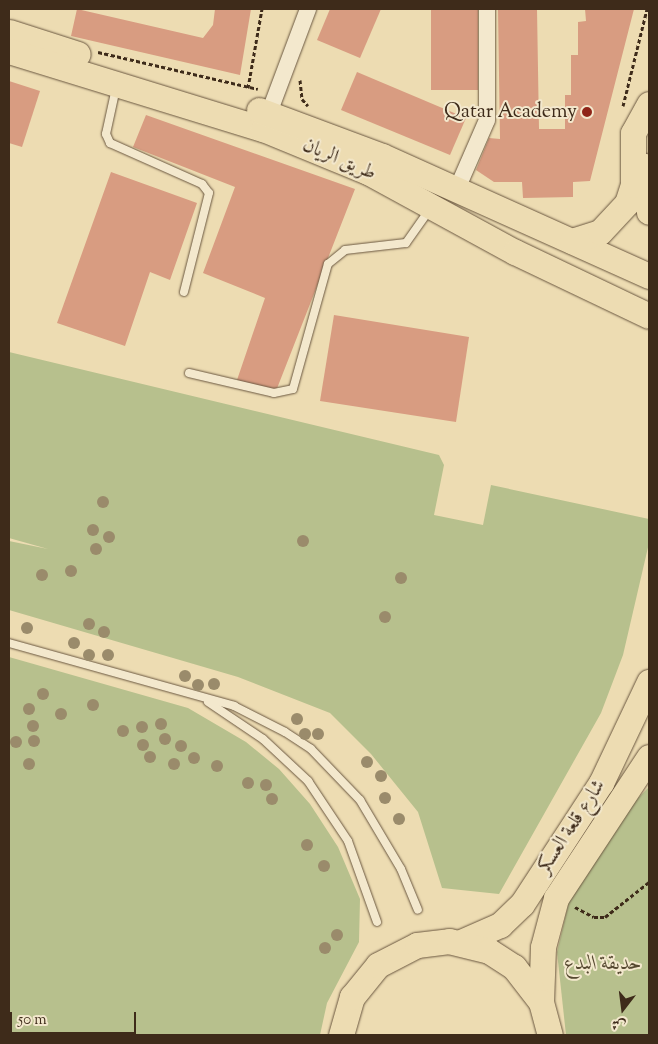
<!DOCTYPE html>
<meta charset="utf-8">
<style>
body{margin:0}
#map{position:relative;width:658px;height:1044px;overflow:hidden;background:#eddcb2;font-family:"Sorts Mill Goudy",Amiri,serif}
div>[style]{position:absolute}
.green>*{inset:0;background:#b7c08d}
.building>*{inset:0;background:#d89c81}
.path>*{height:3px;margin-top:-1.5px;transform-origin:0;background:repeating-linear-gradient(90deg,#3e2b1a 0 4px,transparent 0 6.5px)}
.roads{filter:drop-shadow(0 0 1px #6a5740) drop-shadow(0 0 1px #6a5740)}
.lane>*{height:8px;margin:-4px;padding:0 4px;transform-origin:4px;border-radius:4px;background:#f3e8cd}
.street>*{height:16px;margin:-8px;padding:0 8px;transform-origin:8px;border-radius:8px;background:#f3e8cd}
.primary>*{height:25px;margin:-12.5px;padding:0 12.5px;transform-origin:12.5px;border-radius:12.5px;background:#eddcb2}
.trees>*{width:12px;height:12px;margin:-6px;border-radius:50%;background:#9a8b6b}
.dots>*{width:14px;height:14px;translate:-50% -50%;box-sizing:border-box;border:2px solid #f3e8cd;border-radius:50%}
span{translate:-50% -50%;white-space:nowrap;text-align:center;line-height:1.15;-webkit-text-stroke:4px #f3e8cd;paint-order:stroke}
.poi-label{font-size:20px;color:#3e2b1a}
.right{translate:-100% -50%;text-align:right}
.street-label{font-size:20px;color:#3e2b1a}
.park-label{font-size:20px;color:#564931;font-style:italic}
.frame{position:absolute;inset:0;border:10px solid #3e2b1a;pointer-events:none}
.north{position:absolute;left:598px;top:984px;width:50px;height:50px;-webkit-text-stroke:4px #f3e8cd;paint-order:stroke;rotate:195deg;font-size:14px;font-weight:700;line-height:20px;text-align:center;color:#3e2b1a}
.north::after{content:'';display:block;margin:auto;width:18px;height:22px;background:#3e2b1a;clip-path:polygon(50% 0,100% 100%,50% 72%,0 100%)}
.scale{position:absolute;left:10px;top:1012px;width:126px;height:22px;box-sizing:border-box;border:2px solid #3e2b1a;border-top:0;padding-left:6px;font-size:15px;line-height:18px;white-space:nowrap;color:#3e2b1a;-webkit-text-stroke:4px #f3e8cd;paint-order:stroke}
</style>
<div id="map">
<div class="green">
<i style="clip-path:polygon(9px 352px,439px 455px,444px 465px,434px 515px,483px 525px,491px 485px,649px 519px,649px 543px,623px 655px,601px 713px,499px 894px,442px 888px,418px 812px,371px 754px,330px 713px,238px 677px,9px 610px,9px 541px,48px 549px,9px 538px)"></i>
<i style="clip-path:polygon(9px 657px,188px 708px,246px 742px,279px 769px,310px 804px,338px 847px,360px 899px,359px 942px,327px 1003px,320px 1035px,9px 1035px)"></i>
<i style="clip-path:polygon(649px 787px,649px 1035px,566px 1035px,557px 952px,570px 897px,625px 811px)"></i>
</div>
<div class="building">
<i style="clip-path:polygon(77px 9px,203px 38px,213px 25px,215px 9px,251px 9px,240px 75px,71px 36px)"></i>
<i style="clip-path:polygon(330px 9px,381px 9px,360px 58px,317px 40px)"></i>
<i style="clip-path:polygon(431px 9px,478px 9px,478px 90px,431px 90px)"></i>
<i style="clip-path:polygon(498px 9px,537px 9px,539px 129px,565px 129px,565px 95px,571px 95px,571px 55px,578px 55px,578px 22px,586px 21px,585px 9px,634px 9px,590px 181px,573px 182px,573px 197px,523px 198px,522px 182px,494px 182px,476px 170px,489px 138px,500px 139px)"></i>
<i style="clip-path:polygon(357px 72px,466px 118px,450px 155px,341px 110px)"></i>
<i style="clip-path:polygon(9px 81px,40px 91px,22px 147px,9px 143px)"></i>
<i style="clip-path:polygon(146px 115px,355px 189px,276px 391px,237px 380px,265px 298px,203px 273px,235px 187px,133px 147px)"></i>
<i style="clip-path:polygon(111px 172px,197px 203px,170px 280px,150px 272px,125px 346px,57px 323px)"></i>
<i style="clip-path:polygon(334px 315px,469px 337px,456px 422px,320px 401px)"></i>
</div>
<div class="path">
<i style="left:98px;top:52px;width:164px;rotate:13deg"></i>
<i style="left:300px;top:80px;width:19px;rotate:84deg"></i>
<i style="left:302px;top:99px;width:9px;rotate:49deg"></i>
<i style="left:248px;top:88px;width:80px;rotate:-80deg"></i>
<i style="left:623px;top:106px;width:100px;rotate:-76.1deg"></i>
<i style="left:575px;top:907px;width:21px;rotate:28deg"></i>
<i style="left:594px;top:917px;width:11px"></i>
<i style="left:605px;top:917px;width:56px;rotate:-38.5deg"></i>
</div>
<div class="roads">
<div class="lane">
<i style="left:116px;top:88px;width:47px;rotate:102.3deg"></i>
<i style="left:106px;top:134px;width:10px;rotate:66deg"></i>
<i style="left:110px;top:143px;width:101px;rotate:24deg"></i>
<i style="left:202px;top:184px;width:11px;rotate:52deg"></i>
<i style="left:209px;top:193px;width:102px;rotate:104.2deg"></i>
<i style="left:189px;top:373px;width:87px;rotate:13.2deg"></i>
<i style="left:274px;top:393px;width:19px;rotate:-12deg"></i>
<i style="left:293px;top:389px;width:130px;rotate:-74.4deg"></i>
<i style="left:328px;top:264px;width:22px;rotate:-39deg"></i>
<i style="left:345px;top:250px;width:61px;rotate:-6.5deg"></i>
<i style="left:406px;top:243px;width:42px;rotate:-54.8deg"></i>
<i style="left:9px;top:643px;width:234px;rotate:15.6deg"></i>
<i style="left:234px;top:706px;width:57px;rotate:27deg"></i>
<i style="left:285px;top:732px;width:31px;rotate:33deg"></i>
<i style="left:311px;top:749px;width:71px;rotate:46.1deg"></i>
<i style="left:360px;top:800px;width:80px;rotate:59.3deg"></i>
<i style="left:401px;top:869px;width:44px;rotate:67.5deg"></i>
<i style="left:208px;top:702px;width:66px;rotate:33.9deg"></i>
<i style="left:263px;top:739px;width:62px;rotate:43deg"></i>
<i style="left:308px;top:781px;width:72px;rotate:56.3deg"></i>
<i style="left:348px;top:841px;width:86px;rotate:70.3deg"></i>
</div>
<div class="street">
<i style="left:266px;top:121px;width:120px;rotate:-69.4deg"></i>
<i style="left:457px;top:189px;width:75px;rotate:-66.5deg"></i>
<i style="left:487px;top:120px;width:111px;rotate:-90deg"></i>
</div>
<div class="primary">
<i style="left:9px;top:32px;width:72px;rotate:17.7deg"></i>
<i style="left:9px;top:51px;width:266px;rotate:17.1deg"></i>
<i style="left:263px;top:129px;width:113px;rotate:22.3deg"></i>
<i style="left:368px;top:172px;width:167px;rotate:28.6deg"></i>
<i style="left:515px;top:252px;width:148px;rotate:25.5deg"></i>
<i style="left:259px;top:110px;width:131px;rotate:20.5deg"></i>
<i style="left:382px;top:156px;width:293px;rotate:24.2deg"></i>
<i style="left:646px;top:166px;width:46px;rotate:86.3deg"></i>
<i style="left:572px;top:241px;width:29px;rotate:-18deg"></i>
<i style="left:600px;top:232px;width:40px;rotate:-47deg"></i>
<i style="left:627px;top:203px;width:19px;rotate:-72deg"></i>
<i style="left:633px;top:185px;width:52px;rotate:-90deg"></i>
<i style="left:633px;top:133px;width:33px;rotate:-61deg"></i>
<i style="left:461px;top:942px;width:43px;rotate:-23.6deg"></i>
<i style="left:500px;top:925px;width:30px;rotate:-44deg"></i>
<i style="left:522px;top:904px;width:145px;rotate:-56.9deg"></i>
<i style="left:601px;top:783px;width:112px;rotate:-64.6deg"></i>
<i style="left:541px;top:1002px;width:55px;rotate:-87.9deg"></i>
<i style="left:543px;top:947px;width:51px;rotate:-75.1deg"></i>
<i style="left:556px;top:898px;width:169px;rotate:-56.6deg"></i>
<i style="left:341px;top:1035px;width:40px;rotate:-74deg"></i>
<i style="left:352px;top:997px;width:41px;rotate:-50.9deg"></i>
<i style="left:378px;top:965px;width:44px;rotate:-27.1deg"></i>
<i style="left:417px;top:945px;width:32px;rotate:-7deg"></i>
<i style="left:449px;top:941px;width:41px;rotate:14deg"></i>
<i style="left:489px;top:951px;width:30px;rotate:33deg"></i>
<i style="left:514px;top:967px;width:44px;rotate:52.4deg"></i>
<i style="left:541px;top:1002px;width:34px;rotate:75deg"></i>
</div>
</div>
<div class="trees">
<i style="left:103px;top:502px"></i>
<i style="left:93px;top:530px"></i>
<i style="left:109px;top:537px"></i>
<i style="left:303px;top:541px"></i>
<i style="left:96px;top:549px"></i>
<i style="left:71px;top:571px"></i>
<i style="left:42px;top:575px"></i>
<i style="left:401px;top:578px"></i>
<i style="left:385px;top:617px"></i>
<i style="left:89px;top:624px"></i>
<i style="left:27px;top:628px"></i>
<i style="left:104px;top:632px"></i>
<i style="left:74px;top:643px"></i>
<i style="left:89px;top:655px"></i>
<i style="left:108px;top:655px"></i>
<i style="left:185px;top:676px"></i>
<i style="left:214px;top:684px"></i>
<i style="left:198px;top:685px"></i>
<i style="left:43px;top:694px"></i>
<i style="left:93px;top:705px"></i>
<i style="left:29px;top:709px"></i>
<i style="left:61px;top:714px"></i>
<i style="left:297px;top:719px"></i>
<i style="left:161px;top:724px"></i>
<i style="left:33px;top:726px"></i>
<i style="left:142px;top:727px"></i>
<i style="left:123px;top:731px"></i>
<i style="left:305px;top:734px"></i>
<i style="left:318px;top:734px"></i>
<i style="left:165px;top:739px"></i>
<i style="left:34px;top:741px"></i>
<i style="left:16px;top:742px"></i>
<i style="left:143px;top:745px"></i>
<i style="left:181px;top:746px"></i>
<i style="left:150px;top:757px"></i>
<i style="left:194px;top:758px"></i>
<i style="left:367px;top:762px"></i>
<i style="left:29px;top:764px"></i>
<i style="left:174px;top:764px"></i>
<i style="left:217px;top:766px"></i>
<i style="left:381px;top:776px"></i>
<i style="left:248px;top:783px"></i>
<i style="left:266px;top:785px"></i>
<i style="left:385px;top:798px"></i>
<i style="left:272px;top:799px"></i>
<i style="left:399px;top:819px"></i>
<i style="left:307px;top:845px"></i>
<i style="left:324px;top:866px"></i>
<i style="left:337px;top:935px"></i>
<i style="left:325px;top:948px"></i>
</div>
<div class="dots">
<i style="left:587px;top:112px;background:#8f2418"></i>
</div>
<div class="poi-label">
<span class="right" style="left:577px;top:112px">Qatar Academy</span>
</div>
<div class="street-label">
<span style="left:339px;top:160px;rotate:23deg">طريق الريان</span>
<span style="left:572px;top:827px;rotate:-57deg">شارع قلعة العسكر</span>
</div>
<div class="park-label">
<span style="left:603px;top:964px">حديقة البدع</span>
</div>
<div class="frame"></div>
<div class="north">ش</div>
<div class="scale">50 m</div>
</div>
